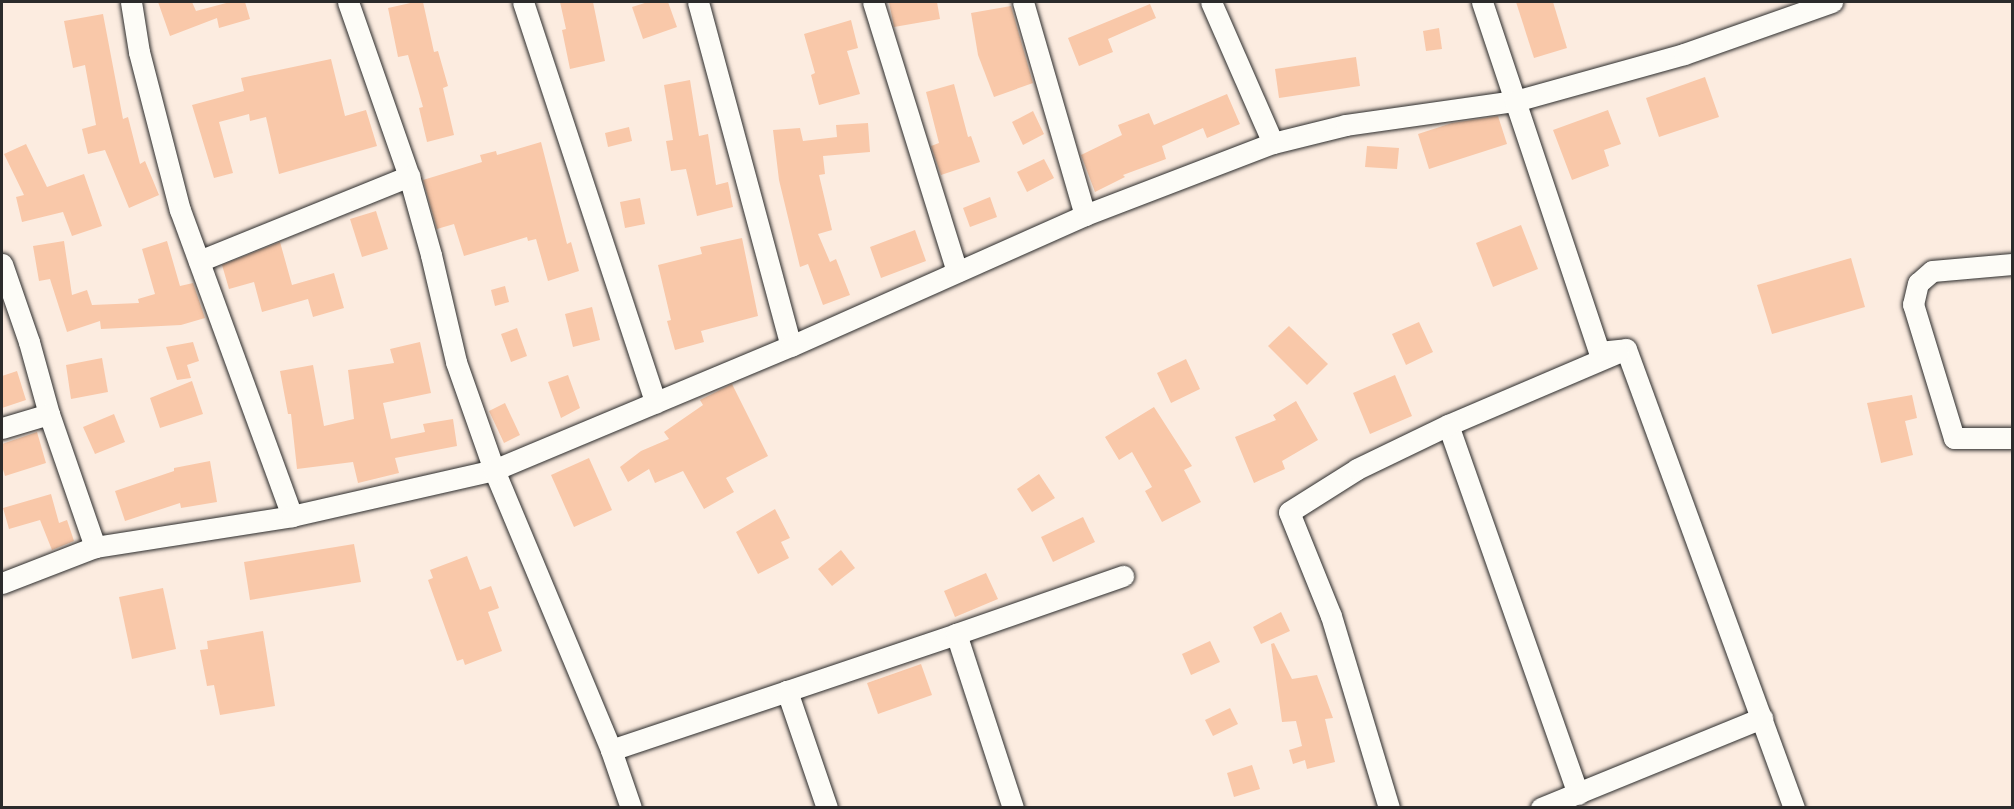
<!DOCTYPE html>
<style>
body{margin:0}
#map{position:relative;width:2014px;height:809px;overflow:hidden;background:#fcece0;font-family:"Playpen Sans",sans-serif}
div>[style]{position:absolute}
.building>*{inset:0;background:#f9c8a9}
.roads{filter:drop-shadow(0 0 2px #2b2b2b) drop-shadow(0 0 2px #2b2b2b)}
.street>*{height:21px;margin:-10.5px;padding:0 10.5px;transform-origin:10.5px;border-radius:10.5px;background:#fdfcf7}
span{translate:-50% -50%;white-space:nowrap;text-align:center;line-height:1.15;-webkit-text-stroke:4.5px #fdfcf7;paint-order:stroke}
.frame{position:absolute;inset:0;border:3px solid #2b2b2b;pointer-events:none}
</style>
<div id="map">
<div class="building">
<i style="clip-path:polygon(158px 2px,192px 2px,196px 11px,230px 2px,245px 2px,250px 19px,219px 28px,217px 18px,170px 36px)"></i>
<i style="clip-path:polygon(415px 2px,423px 2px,434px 52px,438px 51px,448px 86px,443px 88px,454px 135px,427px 142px,419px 108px,423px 107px,408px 55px,398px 57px,388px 8px)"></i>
<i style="clip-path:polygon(560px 2px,593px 2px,605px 61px,570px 69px,562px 30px,566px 29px)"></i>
<i style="clip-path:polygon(648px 2px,668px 2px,677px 27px,643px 39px,632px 7px)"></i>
<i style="clip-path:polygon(889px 2px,937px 2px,940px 19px,894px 27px)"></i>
<i style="clip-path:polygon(1516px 2px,1553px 2px,1567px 48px,1534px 58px)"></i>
<i style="clip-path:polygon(1150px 4px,1156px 18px,1108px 39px,1113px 52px,1079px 66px,1068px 38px)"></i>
<i style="clip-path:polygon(1011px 6px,1033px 83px,994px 97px,978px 55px,971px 13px)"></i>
<i style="clip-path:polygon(103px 14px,123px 119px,128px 117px,140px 164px,145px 161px,159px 195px,129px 208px,105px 150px,88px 154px,82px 129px,96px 125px,85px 65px,73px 68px,64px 21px)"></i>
<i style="clip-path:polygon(851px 20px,858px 48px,847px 51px,860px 94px,819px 105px,811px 75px,815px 73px,804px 34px)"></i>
<i style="clip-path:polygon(1439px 28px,1442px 49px,1426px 51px,1423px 31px)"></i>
<i style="clip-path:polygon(1356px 57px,1360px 86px,1279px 98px,1275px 69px)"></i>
<i style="clip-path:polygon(331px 59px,345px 116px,366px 110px,377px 146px,279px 174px,266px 117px,250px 121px,249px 114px,219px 122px,233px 173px,214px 178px,192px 105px,244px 91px,241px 78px)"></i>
<i style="clip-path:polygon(1705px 77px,1719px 117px,1659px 137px,1646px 98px)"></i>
<i style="clip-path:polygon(690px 80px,699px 136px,708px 134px,716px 185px,728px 182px,733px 207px,697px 216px,686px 169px,671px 171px,666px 141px,673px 140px,664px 85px)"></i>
<i style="clip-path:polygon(954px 84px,968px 137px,971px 136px,980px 162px,941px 175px,931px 146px,939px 143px,926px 92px)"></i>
<i style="clip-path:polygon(1227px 94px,1240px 124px,1207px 138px,1203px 128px,1162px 146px,1166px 159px,1123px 175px,1125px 177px,1095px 192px,1081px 155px,1122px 135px,1118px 125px,1149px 113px,1154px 125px)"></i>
<i style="clip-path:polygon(1608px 110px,1621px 144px,1604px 150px,1609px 166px,1572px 180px,1553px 130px)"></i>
<i style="clip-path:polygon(1033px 111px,1044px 134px,1023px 145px,1012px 122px)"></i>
<i style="clip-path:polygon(1498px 116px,1507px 144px,1429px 169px,1418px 134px,1452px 123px)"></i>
<i style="clip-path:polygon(868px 123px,870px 152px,823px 156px,825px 174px,819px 175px,832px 230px,818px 234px,830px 262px,836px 259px,850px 295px,823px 305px,808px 264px,800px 267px,779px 180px,773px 130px,800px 128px,803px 141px,837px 137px,836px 125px)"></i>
<i style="clip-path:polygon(629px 127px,632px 141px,608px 147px,605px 133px)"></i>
<i style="clip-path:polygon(541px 142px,567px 244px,571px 242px,579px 271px,548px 281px,536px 239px,528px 241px,527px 237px,464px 256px,454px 224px,437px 229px,423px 180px,482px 162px,480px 155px,496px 151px,497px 155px)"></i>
<i style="clip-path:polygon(26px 144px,47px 187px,84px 174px,102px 226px,72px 236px,63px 212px,22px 222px,16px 197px,24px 195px,4px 154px)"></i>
<i style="clip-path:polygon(1367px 146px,1399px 148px,1397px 169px,1365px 167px)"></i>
<i style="clip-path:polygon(1044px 159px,1054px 178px,1027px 192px,1017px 172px)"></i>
<i style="clip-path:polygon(990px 197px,997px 217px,970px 227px,963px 208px)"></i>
<i style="clip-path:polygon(640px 198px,645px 224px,625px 228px,620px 202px)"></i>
<i style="clip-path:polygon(376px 211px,388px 249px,362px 257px,350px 219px)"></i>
<i style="clip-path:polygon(1521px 225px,1538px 269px,1493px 287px,1476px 243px)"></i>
<i style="clip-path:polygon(915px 230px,926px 261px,881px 278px,870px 247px)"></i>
<i style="clip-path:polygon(742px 238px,758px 316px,701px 331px,704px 342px,675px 350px,667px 321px,671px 320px,658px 265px,702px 254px,700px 247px)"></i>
<i style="clip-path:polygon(64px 241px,72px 295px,87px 290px,92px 305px,139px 303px,138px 299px,155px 294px,142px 249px,167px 241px,180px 286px,193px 283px,205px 318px,181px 325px,101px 329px,100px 321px,67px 332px,50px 279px,39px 281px,33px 246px)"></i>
<i style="clip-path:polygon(280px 242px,292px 285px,334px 273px,344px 308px,313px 317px,308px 299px,262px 312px,254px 282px,229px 289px,222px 265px)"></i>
<i style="clip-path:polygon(1851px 258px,1865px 307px,1772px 334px,1757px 285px)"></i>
<i style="clip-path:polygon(505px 286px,509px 302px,495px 306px,491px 290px)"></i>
<i style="clip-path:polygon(592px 307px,600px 340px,573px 347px,565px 314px)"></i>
<i style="clip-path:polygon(1419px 322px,1433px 352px,1406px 365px,1392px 334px)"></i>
<i style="clip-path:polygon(1289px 326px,1328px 364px,1307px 385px,1268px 346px)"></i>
<i style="clip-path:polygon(517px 328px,527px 356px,511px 362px,501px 334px)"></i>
<i style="clip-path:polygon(193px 342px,199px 361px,187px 365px,191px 378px,177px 380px,166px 347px)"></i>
<i style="clip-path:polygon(420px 342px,431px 393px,383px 403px,391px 439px,425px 432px,423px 424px,453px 419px,457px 446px,395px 458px,399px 473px,358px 483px,353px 462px,297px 469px,291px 414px,288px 414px,280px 371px,313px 365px,324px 426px,354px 419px,348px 370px,394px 363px,390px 349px)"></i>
<i style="clip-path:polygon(102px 358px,108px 392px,71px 399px,66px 365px)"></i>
<i style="clip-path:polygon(1186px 359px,1200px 389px,1171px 403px,1157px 373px)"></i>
<i style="clip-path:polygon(17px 371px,26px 400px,2px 408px,2px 376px)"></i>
<i style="clip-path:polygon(568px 375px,580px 408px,561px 418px,548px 382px)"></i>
<i style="clip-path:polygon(1395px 375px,1412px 416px,1370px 434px,1353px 393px)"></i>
<i style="clip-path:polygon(192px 381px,203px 414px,160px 428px,150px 398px)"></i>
<i style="clip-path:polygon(732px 384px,768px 456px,726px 478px,734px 492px,704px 509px,683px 471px,655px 483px,649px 469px,628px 482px,620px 467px,641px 451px,669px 439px,664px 432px,703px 405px,700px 400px)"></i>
<i style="clip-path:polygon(1912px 395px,1917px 418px,1905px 421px,1913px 455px,1881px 463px,1867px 403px)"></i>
<i style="clip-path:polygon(1296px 401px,1318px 440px,1282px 461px,1285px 469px,1254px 483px,1235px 437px,1276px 420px,1273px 415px)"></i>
<i style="clip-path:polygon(505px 403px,520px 435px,504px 443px,489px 411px)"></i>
<i style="clip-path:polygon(1154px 407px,1192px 466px,1184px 470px,1201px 502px,1162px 522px,1145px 491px,1152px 487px,1132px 452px,1119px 460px,1105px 437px)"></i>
<i style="clip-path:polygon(114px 414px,125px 442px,95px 454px,83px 427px)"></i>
<i style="clip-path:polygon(37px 432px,46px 463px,5px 476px,2px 466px,2px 444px)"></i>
<i style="clip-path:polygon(589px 458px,612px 510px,574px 527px,551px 475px)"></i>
<i style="clip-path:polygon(210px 461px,217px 502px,181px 508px,180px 503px,125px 521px,115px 491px,174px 471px,174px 468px)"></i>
<i style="clip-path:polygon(1039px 474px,1055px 498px,1032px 512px,1017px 489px)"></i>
<i style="clip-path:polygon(51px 494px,59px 523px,67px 520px,74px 541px,52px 550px,40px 520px,9px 529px,3px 508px)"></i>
<i style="clip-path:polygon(775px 509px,790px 538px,781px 542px,789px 558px,758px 574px,736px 532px)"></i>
<i style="clip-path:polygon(1083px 517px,1095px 542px,1053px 562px,1041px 537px)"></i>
<i style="clip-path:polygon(354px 544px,361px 582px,250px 600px,244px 562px)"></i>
<i style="clip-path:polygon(841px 550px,855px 568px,832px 586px,818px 569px)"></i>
<i style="clip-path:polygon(467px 556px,480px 590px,491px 586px,499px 608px,488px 612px,502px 651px,465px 665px,463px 659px,457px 661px,428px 580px,433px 578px,430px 570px)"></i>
<i style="clip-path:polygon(986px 573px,998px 599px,955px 617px,944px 591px)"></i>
<i style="clip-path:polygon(163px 588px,176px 649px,132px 659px,119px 597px)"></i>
<i style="clip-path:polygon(1281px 612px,1290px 631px,1261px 644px,1253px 627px)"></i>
<i style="clip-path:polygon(263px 631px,275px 706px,220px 715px,214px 685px,207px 686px,200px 650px,208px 649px,207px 641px)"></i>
<i style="clip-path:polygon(1210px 641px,1220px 662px,1191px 675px,1182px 654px)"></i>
<i style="clip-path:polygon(1274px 643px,1292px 679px,1317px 675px,1333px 718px,1325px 719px,1335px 762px,1307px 769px,1305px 760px,1293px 764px,1289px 750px,1302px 746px,1296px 721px,1282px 722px,1271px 644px)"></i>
<i style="clip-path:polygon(921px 664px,932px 695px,878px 714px,867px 683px)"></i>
<i style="clip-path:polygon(1230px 708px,1238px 724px,1213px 736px,1205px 720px)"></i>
<i style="clip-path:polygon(1252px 765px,1260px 789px,1234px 797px,1227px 773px)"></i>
</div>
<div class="roads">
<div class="street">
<i style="left:131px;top:2px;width:51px;rotate:80.9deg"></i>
<i style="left:139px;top:52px;width:163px;rotate:75.5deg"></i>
<i style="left:180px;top:210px;width:326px;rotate:69.9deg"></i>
<i style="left:348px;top:2px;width:184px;rotate:70.7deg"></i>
<i style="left:409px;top:176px;width:82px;rotate:74.4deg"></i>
<i style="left:431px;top:255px;width:110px;rotate:76.8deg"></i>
<i style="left:456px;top:362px;width:114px;rotate:70.6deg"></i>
<i style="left:494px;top:470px;width:303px;rotate:67.3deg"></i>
<i style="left:611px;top:750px;width:61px;rotate:71deg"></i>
<i style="left:523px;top:2px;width:422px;rotate:71.7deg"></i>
<i style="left:698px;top:2px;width:356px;rotate:74.9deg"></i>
<i style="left:873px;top:2px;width:282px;rotate:72.7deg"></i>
<i style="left:1023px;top:2px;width:222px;rotate:73.8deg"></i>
<i style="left:1211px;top:2px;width:154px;rotate:66.3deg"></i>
<i style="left:1482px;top:2px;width:369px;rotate:71.5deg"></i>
<i style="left:1599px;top:352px;width:27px;rotate:-6deg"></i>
<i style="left:1626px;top:349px;width:489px;rotate:69.9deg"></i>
<i style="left:199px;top:261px;width:227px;rotate:-22deg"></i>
<i style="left:2px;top:264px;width:83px;rotate:70.9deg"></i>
<i style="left:29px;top:342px;width:75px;rotate:74.5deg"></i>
<i style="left:49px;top:414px;width:141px;rotate:70.9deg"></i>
<i style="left:2012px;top:264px;width:80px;rotate:175deg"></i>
<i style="left:1932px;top:271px;width:18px;rotate:139deg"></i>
<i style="left:1918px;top:283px;width:22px;rotate:103deg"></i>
<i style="left:1913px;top:304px;width:140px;rotate:73deg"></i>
<i style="left:1954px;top:438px;width:58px"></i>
<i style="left:2px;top:428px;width:49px;rotate:-16.6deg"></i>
<i style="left:2px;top:583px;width:100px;rotate:-21.2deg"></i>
<i style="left:95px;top:547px;width:199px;rotate:-8.9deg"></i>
<i style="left:292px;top:516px;width:207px;rotate:-12.8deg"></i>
<i style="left:494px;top:470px;width:322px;rotate:-22.7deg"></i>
<i style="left:791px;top:346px;width:322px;rotate:-24deg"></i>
<i style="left:1085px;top:215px;width:201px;rotate:-21deg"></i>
<i style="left:1273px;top:143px;width:75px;rotate:-13.9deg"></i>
<i style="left:1346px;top:125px;width:171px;rotate:-8.1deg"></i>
<i style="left:1515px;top:101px;width:175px;rotate:-15.5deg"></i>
<i style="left:1684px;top:54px;width:157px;rotate:-19.4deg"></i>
<i style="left:611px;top:750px;width:186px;rotate:-18.5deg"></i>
<i style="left:1578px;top:794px;width:391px;rotate:-109.4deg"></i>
<i style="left:1448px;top:425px;width:184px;rotate:-23.1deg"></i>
<i style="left:827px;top:808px;width:124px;rotate:-108.9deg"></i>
<i style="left:787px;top:691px;width:178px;rotate:-18.6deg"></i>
<i style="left:1013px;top:808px;width:183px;rotate:-108.1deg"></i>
<i style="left:956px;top:634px;width:177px;rotate:-19.2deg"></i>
<i style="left:1389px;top:808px;width:201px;rotate:-106.8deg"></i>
<i style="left:1331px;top:616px;width:112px;rotate:-112deg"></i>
<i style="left:1289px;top:512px;width:80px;rotate:-32.3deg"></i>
<i style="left:1357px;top:469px;width:101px;rotate:-25.8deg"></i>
<i style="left:1541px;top:808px;width:239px;rotate:-22.2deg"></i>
</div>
</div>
<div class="frame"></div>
</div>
